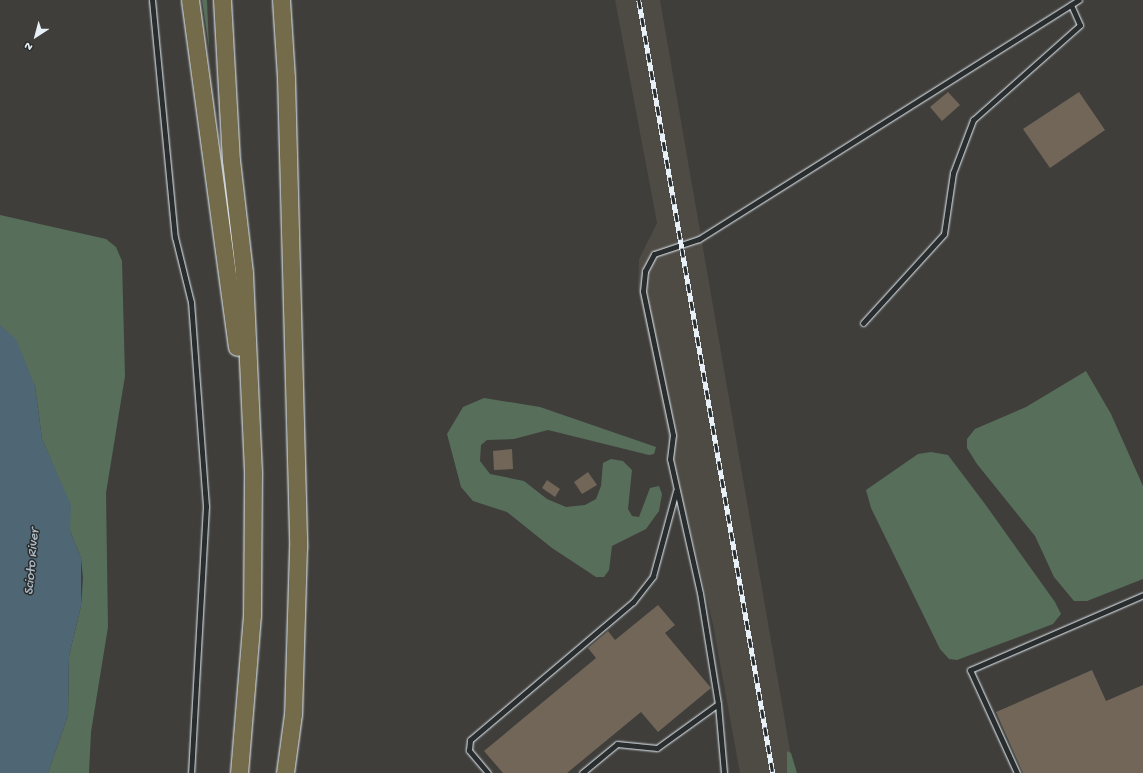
<!DOCTYPE html>
<style>
body{margin:0}
#map{position:relative;width:1143px;height:773px;overflow:hidden;background:#3f3e3b;font-family:"Gochi Hand",sans-serif}
div>[style]{position:absolute}
.built>*{inset:0;background:#4e4a44}
.green>*{inset:0;background:#576e5a}
.water>*{inset:0;background:#4f6674}
.building>*{inset:0;background:#716658}
.roads{filter:drop-shadow(0 0 1px #e8f1f8) drop-shadow(0 0 1px #e8f1f8)}
.service>*{height:5px;margin:-2.5px;padding:0 2.5px;transform-origin:2.5px;border-radius:2.5px;background:#2a2d2e}
.motorway>*{height:17px;margin:-8.5px;padding:0 8.5px;transform-origin:8.5px;border-radius:8.5px;background:#746b4b}
.rail>*{height:4.5px;margin-top:-2.25px;transform-origin:0;background:repeating-linear-gradient(90deg,#2a2d2e 0 9px,#e8f1f8 0 18px);box-sizing:border-box;border-block:1px solid #e8f1f8}
span{translate:-50% -50%;white-space:nowrap;text-align:center;line-height:1.15;-webkit-text-stroke:3px #2a2d2e;paint-order:stroke}
.water-label{font-size:14px;color:#abb9c3;font-style:italic}
.north{position:absolute;left:16px;top:16px;width:40px;height:40px;-webkit-text-stroke:3px #2a2d2e;paint-order:stroke;rotate:216deg;font-size:11px;font-weight:700;line-height:16px;text-align:center;color:#e8f1f8}
.north::after{content:'';display:block;margin:auto;width:14px;height:18px;background:#e8f1f8;clip-path:polygon(50% 0,100% 100%,50% 72%,0 100%)}
</style>
<div id="map">
<div class="built">
<i style="clip-path:polygon(615px 0,660px 0,794px 773px,740px 773px,713px 625px,667px 433px,638px 288px,639px 259px,657px 223px)"></i>
</div>
<div class="green">
<i style="clip-path:polygon(202px 0,207px 0,209px 48px)"></i>
<i style="clip-path:polygon(0 215px,106px 239px,116px 247px,122px 261px,125px 376px,106px 493px,108px 627px,91px 732px,89px 773px,48px 773px,68px 715px,69px 656px,81px 606px,83px 578px,81px 558px,70px 531px,70px 505px,42px 439px,35px 386px,0 325px)"></i>
<i style="clip-path:polygon(1086px 371px,1111px 414px,1143px 486px,1143px 579px,1087px 601px,1074px 601px,1054px 577px,1035px 536px,977px 464px,967px 448px,967px 439px,975px 429px,1026px 407px)"></i>
<i style="clip-path:polygon(484px 398px,540px 407px,656px 447px,654px 454px,649px 455px,548px 430px,514px 439px,487px 440px,481px 445px,480px 461px,490px 474px,524px 481px,547px 499px,566px 507px,585px 505px,596px 499px,601px 486px,603px 463px,611px 459px,623px 461px,632px 470px,628px 509px,632px 516px,639px 517px,650px 488px,659px 486px,662px 494px,659px 511px,646px 529px,612px 546px,609px 570px,604px 577px,596px 577px,552px 548px,507px 512px,473px 501px,461px 487px,447px 434px,463px 407px)"></i>
<i style="clip-path:polygon(931px 452px,948px 455px,985px 504px,1055px 602px,1061px 614px,1053px 624px,957px 660px,949px 659px,940px 649px,871px 508px,866px 490px,918px 454px)"></i>
<i style="clip-path:polygon(787px 751px,791px 753px,797px 773px,787px 773px)"></i>
</div>
<div class="water">
<i style="clip-path:polygon(0 325px,16px 339px,35px 386px,42px 439px,71px 505px,70px 531px,81px 558px,81px 606px,69px 656px,68px 715px,48px 773px,0 773px)"></i>
</div>
<div class="building">
<i style="clip-path:polygon(948px 92px,960px 105px,942px 121px,930px 107px)"></i>
<i style="clip-path:polygon(1079px 92px,1105px 130px,1050px 168px,1023px 129px)"></i>
<i style="clip-path:polygon(512px 449px,513px 469px,494px 470px,493px 451px)"></i>
<i style="clip-path:polygon(588px 472px,597px 485px,582px 494px,574px 482px)"></i>
<i style="clip-path:polygon(547px 480px,560px 489px,555px 497px,542px 488px)"></i>
<i style="clip-path:polygon(658px 605px,675px 625px,665px 633px,711px 688px,658px 732px,641px 712px,567px 773px,503px 773px,484px 751px,596px 658px,588px 648px,608px 631px,615px 640px)"></i>
<i style="clip-path:polygon(1092px 670px,1106px 701px,1143px 685px,1143px 773px,1023px 773px,996px 712px)"></i>
</div>
<div class="roads">
<div class="service">
<i style="left:152px;top:0;width:238px;rotate:84.5deg"></i>
<i style="left:175px;top:237px;width:67px;rotate:76.2deg"></i>
<i style="left:191px;top:302px;width:205px;rotate:85.8deg"></i>
<i style="left:206px;top:506px;width:267px;rotate:93.2deg"></i>
<i style="left:863px;top:323px;width:120px;rotate:-47.7deg"></i>
<i style="left:944px;top:234px;width:62px;rotate:-81.6deg"></i>
<i style="left:953px;top:173px;width:57px;rotate:-69.3deg"></i>
<i style="left:973px;top:120px;width:143px;rotate:-41.6deg"></i>
<i style="left:1080px;top:25px;width:22px;rotate:-114deg"></i>
<i style="left:488px;top:773px;width:30px;rotate:-130deg"></i>
<i style="left:469px;top:750px;width:10px;rotate:-84deg"></i>
<i style="left:470px;top:740px;width:214px;rotate:-40.3deg"></i>
<i style="left:633px;top:602px;width:33px;rotate:-52deg"></i>
<i style="left:653px;top:576px;width:88px;rotate:-74.9deg"></i>
<i style="left:582px;top:773px;width:45px;rotate:-39.6deg"></i>
<i style="left:617px;top:744px;width:40px;rotate:5.7deg"></i>
<i style="left:657px;top:748px;width:75px;rotate:-35.8deg"></i>
<i style="left:724px;top:773px;width:69px;rotate:-95deg"></i>
<i style="left:718px;top:704px;width:112px;rotate:-99.2deg"></i>
<i style="left:700px;top:593px;width:137px;rotate:-102.6deg"></i>
<i style="left:670px;top:459px;width:24px;rotate:-83deg"></i>
<i style="left:673px;top:435px;width:147px;rotate:-101.8deg"></i>
<i style="left:643px;top:291px;width:20px;rotate:-84deg"></i>
<i style="left:645px;top:271px;width:19px;rotate:-62deg"></i>
<i style="left:654px;top:254px;width:47px;rotate:-18.4deg"></i>
<i style="left:699px;top:239px;width:449px;rotate:-32.2deg"></i>
<i style="left:1017px;top:773px;width:113px;rotate:-114.5deg"></i>
<i style="left:970px;top:670px;width:189px;rotate:-23.4deg"></i>
</div>
<div class="motorway">
<i style="left:190px;top:0;width:350px;rotate:82.3deg"></i>
<i style="left:222px;top:0;width:160px;rotate:86.8deg"></i>
<i style="left:231px;top:160px;width:114px;rotate:83.4deg"></i>
<i style="left:244px;top:273px;width:202px;rotate:87.4deg"></i>
<i style="left:253px;top:475px;width:140px;rotate:90.4deg"></i>
<i style="left:252px;top:615px;width:159px;rotate:94.7deg"></i>
<i style="left:281px;top:0;width:78px;rotate:86.3deg"></i>
<i style="left:286px;top:78px;width:470px;rotate:88.5deg"></i>
<i style="left:298px;top:548px;width:166px;rotate:91.7deg"></i>
<i style="left:293px;top:714px;width:60px;rotate:97.7deg"></i>
</div>
</div>
<div class="rail">
<i style="left:639px;top:0;width:785px;rotate:80.17deg"></i>
</div>
<div class="water-label">
<span style="left:33px;top:562px;rotate:-85deg">Scioto River</span>
</div>
<div class="north">N</div>
</div>
